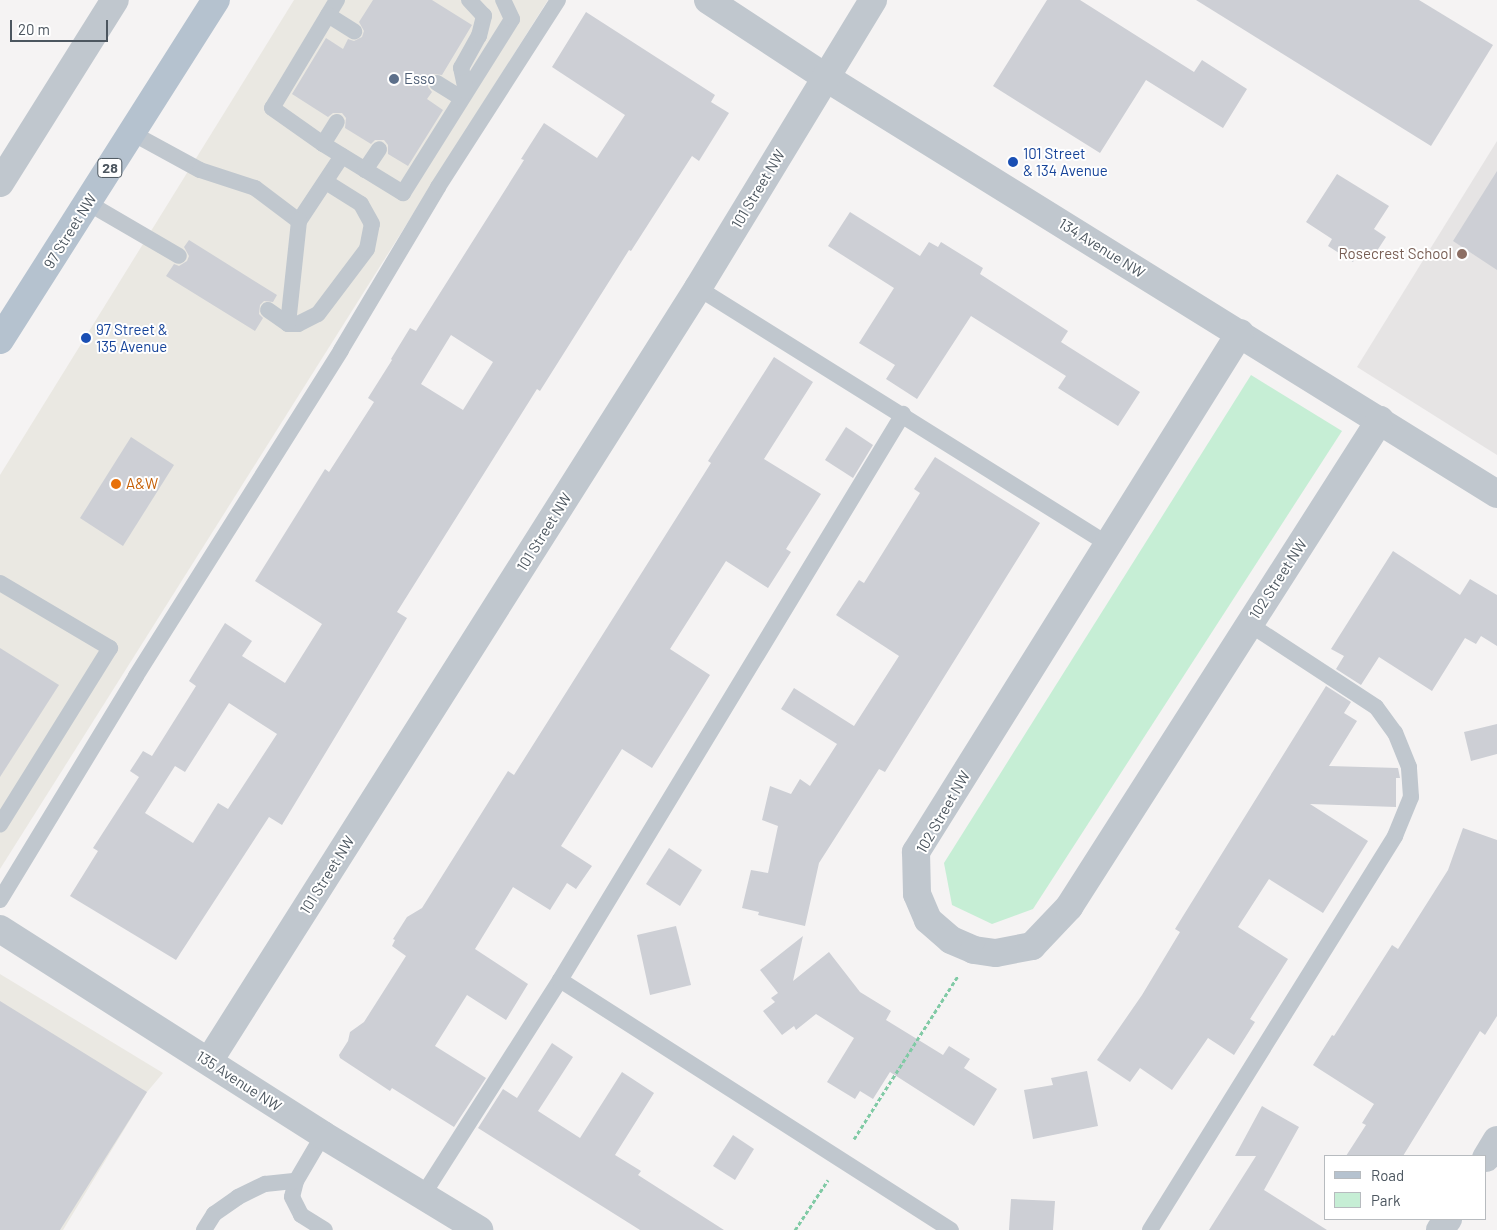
<!DOCTYPE html>
<style>
body{margin:0}
#map{position:relative;width:1497px;height:1230px;overflow:hidden;background:#f5f3f3;font-family:Barlow,sans-serif}
div>[style]{position:absolute}
.commercial>*{inset:0;background:#eae8e2}
.education>*{inset:0;background:#e6e4e4}
.green>*{inset:0;background:#c6eed5}
.building>*{inset:0;background:#cdcfd5}
.path>*{height:3px;margin-top:-1.5px;transform-origin:0;background:repeating-linear-gradient(90deg,#80caa5 0 4px,transparent 0 6.5px)}
.service>*{height:16px;margin:-8px;padding:0 8px;transform-origin:8px;border-radius:8px;background:#c0c7ce}
.minor>*{height:28px;margin:-14px;padding:0 14px;transform-origin:14px;border-radius:14px;background:#c0c7ce}
.tertiary>*{height:28px;margin:-14px;padding:0 14px;transform-origin:14px;border-radius:14px;background:#c0c7ce}
.primary>*{height:28px;margin:-14px;padding:0 14px;transform-origin:14px;border-radius:14px;background:#b5c2cf}
.dots>*{width:14px;height:14px;translate:-50% -50%;box-sizing:border-box;border:2px solid #fff;border-radius:50%}
span{translate:-50% -50%;white-space:nowrap;text-align:center;line-height:1.15;-webkit-text-stroke:4px #fff;paint-order:stroke}
.shield-label span{padding:1px 4px;background:#fff;border:1px solid;border-radius:4px;-webkit-text-stroke-width:0}
.shield-label{font-size:14px;color:#4c565f;font-weight:700}
.service-label{font-size:15px;color:#4e5e75}
.left{translate:0 -50%;text-align:left}
.transit-label{font-size:15px;color:#164399}
.street-label{font-size:15px;color:#4c565f}
.education-label{font-size:15px;color:#785e54}
.right{translate:-100% -50%;text-align:right}
.food-label{font-size:15px;color:#c56008}
.legend{position:absolute;left:1324px;top:1155px;width:162px;height:65px;box-sizing:border-box;background:#fff;border:1px solid #b7bbbf;margin:0;padding:6px 9px;list-style:none;font-size:15px;color:#4c565f}
.legend li{display:flex;align-items:center;gap:10px;height:25px}
.legend b{width:25px;border:1px solid #b7bbbf}
.scale{position:absolute;left:10px;top:20px;width:98px;height:22px;box-sizing:border-box;border:2px solid #4c565f;border-top:0;padding-left:6px;font-size:15px;line-height:18px;white-space:nowrap;color:#4c565f;-webkit-text-stroke:4px #fff;paint-order:stroke}
</style>
<div id="map">
<div class="commercial">
<i style="clip-path:polygon(294px 0,548px 0,0 869px,0 475px)"></i>
<i style="clip-path:polygon(0 974px,163px 1073px,147px 1092px,63px 1230px,0 1230px)"></i>
</div>
<div class="education">
<i style="clip-path:polygon(1497px 141px,1497px 455px,1357px 367px)"></i>
</div>
<div class="green">
<i style="clip-path:polygon(1251px 375px,1342px 431px,1033px 909px,992px 924px,952px 905px,944px 863px)"></i>
</div>
<div class="building">
<i style="clip-path:polygon(373px 0,432px 0,472px 25px,442px 75px,433px 74px,428px 78px,428px 87px,432px 92px,427px 99px,443px 110px,408px 166px,388px 154px,388px 145px,384px 140px,375px 140px,371px 144px,345px 128px,346px 118px,342px 113px,333px 113px,328px 117px,292px 94px,326px 38px,343px 49px,348px 39px,354px 41px,362px 37px,364px 31px,359px 22px)"></i>
<i style="clip-path:polygon(1047px 0,1080px 0,1194px 72px,1202px 60px,1247px 89px,1223px 128px,1146px 80px,1100px 153px,993px 86px)"></i>
<i style="clip-path:polygon(1196px 0,1419px 0,1493px 45px,1431px 146px)"></i>
<i style="clip-path:polygon(evenodd,586px 12px,715px 95px,711px 102px,729px 113px,699px 161px,692px 156px,631px 251px,629px 250px,540px 391px,537px 389px,397px 612px,407px 618px,282px 825px,269px 817px,176px 960px,70px 896px,98px 851px,93px 848px,139px 777px,130px 771px,143px 751px,152px 756px,196px 686px,189px 681px,225px 623px,252px 641px,242px 656px,285px 683px,322px 624px,255px 581px,325px 469px,329px 472px,374px 402px,368px 398px,392px 360px,391px 359px,410px 328px,416px 331px,524px 160px,521px 159px,544px 123px,597px 158px,625px 115px,552px 67px,586px 12px,451px 335px,493px 362px,463px 410px,421px 384px,451px 335px,586px 12px,229px 703px,277px 734px,228px 809px,218px 803px,193px 843px,145px 813px,175px 766px,185px 772px,229px 703px)"></i>
<i style="clip-path:polygon(1497px 171px,1497px 270px,1453px 241px)"></i>
<i style="clip-path:polygon(1337px 174px,1389px 206px,1374px 229px,1386px 237px,1371px 260px,1359px 252px,1353px 262px,1328px 246px,1332px 239px,1306px 222px)"></i>
<i style="clip-path:polygon(850px 212px,920px 256px,929px 242px,938px 247px,941px 242px,983px 268px,980px 274px,1068px 331px,1061px 342px,1140px 392px,1118px 426px,1058px 388px,1066px 376px,971px 316px,917px 399px,886px 379px,895px 365px,859px 343px,894px 288px,828px 246px)"></i>
<i style="clip-path:polygon(189px 240px,277px 295px,273px 302px,264px 301px,260px 305px,259px 314px,263px 318px,255px 331px,166px 276px,174px 264px,179px 266px,187px 261px,189px 256px,184px 247px)"></i>
<i style="clip-path:polygon(774px 357px,813px 382px,764px 459px,821px 494px,786px 549px,791px 552px,768px 588px,726px 561px,670px 649px,710px 675px,652px 768px,622px 749px,561px 846px,592px 866px,576px 889px,567px 883px,550px 910px,513px 887px,475px 949px,528px 984px,506px 1020px,467px 995px,435px 1046px,486px 1078px,454px 1127px,392px 1088px,390px 1091px,340px 1058px,339px 1055px,348px 1041px,350px 1032px,364px 1022px,406px 956px,392px 946px,395px 940px,393px 939px,407px 917px,422px 908px,508px 771px,514px 775px,711px 463px,708px 461px)"></i>
<i style="clip-path:polygon(846px 427px,873px 445px,853px 478px,825px 460px)"></i>
<i style="clip-path:polygon(131px 437px,174px 465px,123px 546px,80px 518px)"></i>
<i style="clip-path:polygon(935px 457px,1040px 523px,885px 772px,879px 769px,819px 863px,805px 926px,758px 915px,759px 912px,742px 908px,751px 870px,768px 873px,778px 826px,762px 820px,770px 786px,791px 794px,800px 779px,810px 786px,837px 744px,781px 709px,794px 688px,854px 726px,899px 656px,836px 615px,859px 580px,864px 583px,920px 493px,914px 489px)"></i>
<i style="clip-path:polygon(1393px 551px,1460px 595px,1470px 579px,1497px 595px,1497px 646px,1481px 636px,1476px 644px,1465px 638px,1432px 691px,1379px 657px,1361px 685px,1336px 669px,1344px 656px,1331px 649px)"></i>
<i style="clip-path:polygon(0 648px,59px 685px,0 777px)"></i>
<i style="clip-path:polygon(1326px 686px,1351px 702px,1344px 713px,1357px 721px,1329px 766px,1398px 768px,1400px 778px,1396px 778px,1396px 807px,1310px 804px,1368px 841px,1323px 913px,1269px 879px,1238px 927px,1288px 959px,1250px 1019px,1255px 1022px,1234px 1055px,1208px 1038px,1172px 1090px,1140px 1068px,1130px 1082px,1097px 1060px,1142px 995px,1180px 932px,1175px 929px)"></i>
<i style="clip-path:polygon(1497px 724px,1497px 754px,1471px 761px,1464px 732px)"></i>
<i style="clip-path:polygon(1463px 828px,1497px 840px,1497px 1016px,1485px 1035px,1480px 1031px,1403px 1156px,1346px 1156px,1366px 1125px,1362px 1123px,1374px 1104px,1313px 1065px,1332px 1035px,1334px 1036px,1392px 945px,1398px 949px,1448px 870px)"></i>
<i style="clip-path:polygon(669px 848px,702px 870px,680px 906px,646px 884px)"></i>
<i style="clip-path:polygon(676px 926px,691px 985px,650px 995px,637px 935px)"></i>
<i style="clip-path:polygon(803px 936px,793px 981px,829px 952px,860px 992px,891px 1011px,886px 1020px,943px 1055px,949px 1046px,970px 1059px,964px 1068px,997px 1089px,974px 1126px,890px 1072px,873px 1099px,860px 1091px,855px 1099px,827px 1082px,854px 1038px,816px 1014px,796px 1030px,794px 1026px,782px 1035px,763px 1011px,775px 1002px,771px 998px,778px 993px,760px 970px)"></i>
<i style="clip-path:polygon(0 1001px,147px 1092px,60px 1230px,0 1230px)"></i>
<i style="clip-path:polygon(552px 1043px,573px 1057px,538px 1111px,580px 1138px,622px 1072px,654px 1093px,615px 1155px,641px 1171px,638px 1175px,724px 1230px,640px 1230px,478px 1128px,503px 1089px,517px 1098px)"></i>
<i style="clip-path:polygon(1087px 1071px,1098px 1126px,1033px 1139px,1024px 1090px,1053px 1085px,1051px 1078px)"></i>
<i style="clip-path:polygon(1262px 1106px,1299px 1127px,1264px 1190px,1327px 1230px,1209px 1230px,1256px 1156px,1235px 1156px)"></i>
<i style="clip-path:polygon(733px 1135px,754px 1149px,735px 1180px,713px 1166px)"></i>
<i style="clip-path:polygon(1011px 1199px,1055px 1201px,1053px 1230px,1009px 1230px)"></i>
</div>
<div class="path">
<i style="left:854px;top:1139px;width:193px;rotate:-57.5deg"></i>
<i style="left:795px;top:1230px;width:60px;rotate:-56.6deg"></i>
</div>
<div class="service">
<i style="left:337px;top:0;width:126px;rotate:121deg"></i>
<i style="left:272px;top:108px;width:62px;rotate:35.2deg"></i>
<i style="left:323px;top:144px;width:94px;rotate:31.5deg"></i>
<i style="left:403px;top:193px;width:205px;rotate:-57.9deg"></i>
<i style="left:512px;top:19px;width:21px;rotate:-115deg"></i>
<i style="left:328px;top:15px;width:31px;rotate:32deg"></i>
<i style="left:437px;top:83px;width:28px;rotate:32deg"></i>
<i style="left:466px;top:91px;width:24px;rotate:-102deg"></i>
<i style="left:461px;top:68px;width:37px;rotate:-61deg"></i>
<i style="left:479px;top:36px;width:21px;rotate:-76deg"></i>
<i style="left:484px;top:16px;width:22px;rotate:-133deg"></i>
<i style="left:132px;top:133px;width:77px;rotate:28.6deg"></i>
<i style="left:200px;top:170px;width:58px;rotate:18.1deg"></i>
<i style="left:255px;top:188px;width:55px;rotate:36.9deg"></i>
<i style="left:299px;top:221px;width:78px;rotate:-56.5deg"></i>
<i style="left:323px;top:144px;width:26px;rotate:-58deg"></i>
<i style="left:365px;top:170px;width:25px;rotate:-56deg"></i>
<i style="left:88px;top:203px;width:105px;rotate:30.2deg"></i>
<i style="left:698px;top:288px;width:483px;rotate:32deg"></i>
<i style="left:268px;top:310px;width:24px;rotate:35deg"></i>
<i style="left:288px;top:324px;width:10px"></i>
<i style="left:298px;top:324px;width:22px;rotate:-27deg"></i>
<i style="left:318px;top:314px;width:81px;rotate:-53deg"></i>
<i style="left:367px;top:249px;width:25px;rotate:-79deg"></i>
<i style="left:372px;top:224px;width:23px;rotate:-119deg"></i>
<i style="left:361px;top:204px;width:41px;rotate:-147.8deg"></i>
<i style="left:288px;top:324px;width:104px;rotate:-83.9deg"></i>
<i style="left:0;top:583px;width:128px;rotate:30.6deg"></i>
<i style="left:110px;top:648px;width:208px;rotate:121.9deg"></i>
<i style="left:0;top:900px;width:262px;rotate:-58.7deg"></i>
<i style="left:136px;top:676px;width:385px;rotate:-57.8deg"></i>
<i style="left:341px;top:350px;width:190px;rotate:-59.2deg"></i>
<i style="left:438px;top:187px;width:222px;rotate:-57.3deg"></i>
<i style="left:560px;top:980px;width:464px;rotate:32.6deg"></i>
<i style="left:323px;top:1135px;width:53px;rotate:120.4deg"></i>
<i style="left:296px;top:1181px;width:16px;rotate:104deg"></i>
<i style="left:292px;top:1197px;width:20px;rotate:63deg"></i>
<i style="left:301px;top:1215px;width:28px;rotate:32deg"></i>
<i style="left:423px;top:1195px;width:255px;rotate:-57.5deg"></i>
<i style="left:560px;top:980px;width:662px;rotate:-58.78deg"></i>
<i style="left:204px;top:1230px;width:19px;rotate:-58deg"></i>
<i style="left:214px;top:1214px;width:29px;rotate:-35deg"></i>
<i style="left:238px;top:1197px;width:30px;rotate:-26deg"></i>
<i style="left:265px;top:1184px;width:31px;rotate:-6deg"></i>
<i style="left:1150px;top:1230px;width:464px;rotate:-58.1deg"></i>
<i style="left:1395px;top:836px;width:42px;rotate:-67.7deg"></i>
<i style="left:1411px;top:797px;width:30px;rotate:-94deg"></i>
<i style="left:1409px;top:767px;width:37px;rotate:-112deg"></i>
<i style="left:1395px;top:733px;width:32px;rotate:-126deg"></i>
<i style="left:1376px;top:707px;width:152px;rotate:-146.8deg"></i>
</div>
<div class="minor">
<i style="left:708px;top:0;width:140px;rotate:33.3deg"></i>
<i style="left:825px;top:77px;width:791px;rotate:31.82deg"></i>
<i style="left:0;top:183px;width:216px;rotate:-57.9deg"></i>
<i style="left:1240px;top:333px;width:612px;rotate:121.98deg"></i>
<i style="left:916px;top:852px;width:42px;rotate:88.6deg"></i>
<i style="left:917px;top:894px;width:28px;rotate:67deg"></i>
<i style="left:928px;top:920px;width:30px;rotate:41deg"></i>
<i style="left:951px;top:940px;width:25px;rotate:23deg"></i>
<i style="left:974px;top:950px;width:22px;rotate:8deg"></i>
<i style="left:996px;top:953px;width:37px;rotate:-11deg"></i>
<i style="left:1032px;top:946px;width:54px;rotate:-46.5deg"></i>
<i style="left:1069px;top:907px;width:578px;rotate:-57.44deg"></i>
<i style="left:209px;top:1061px;width:915px;rotate:-57.68deg"></i>
<i style="left:698px;top:288px;width:337px;rotate:-58.7deg"></i>
<i style="left:1486px;top:1158px;width:21px;rotate:-59deg"></i>
<i style="left:1440px;top:1230px;width:14px;rotate:-54deg"></i>
</div>
<div class="tertiary">
<i style="left:0;top:929px;width:383px;rotate:32.5deg"></i>
<i style="left:323px;top:1135px;width:183px;rotate:31.3deg"></i>
</div>
<div class="primary">
<i style="left:0;top:340px;width:403px;rotate:-57.6deg"></i>
</div>
<div class="dots">
<i style="left:394px;top:79px;background:#5c6f8a"></i>
<i style="left:1013px;top:162px;background:#1a4fb4"></i>
<i style="left:1462px;top:254px;background:#8d6e63"></i>
<i style="left:86px;top:338px;background:#1a4fb4"></i>
<i style="left:116px;top:484px;background:#e8710a"></i>
</div>
<div class="shield-label">
<span style="left:110px;top:168px">28</span>
</div>
<div class="service-label">
<span class="left" style="left:404px;top:79px">Esso</span>
</div>
<div class="transit-label">
<span class="left" style="left:1023px;top:162px">101 Street<br>&amp; 134 Avenue</span>
<span class="left" style="left:96px;top:338px">97 Street &amp;<br>135 Avenue</span>
</div>
<div class="street-label">
<span style="left:758px;top:189px;rotate:-59deg">101 Street NW</span>
<span style="left:70px;top:231px;rotate:-58deg">97 Street NW</span>
<span style="left:1102px;top:248px;rotate:32deg">134 Avenue NW</span>
<span style="left:544px;top:532px;rotate:-58deg">101 Street NW</span>
<span style="left:1278px;top:579px;rotate:-57deg">102 Street NW</span>
<span style="left:943px;top:812px;rotate:-60deg">102 Street NW</span>
<span style="left:327px;top:875px;rotate:-58deg">101 Street NW</span>
<span style="left:239px;top:1081px;rotate:33deg">135 Avenue NW</span>
</div>
<div class="education-label">
<span class="right" style="left:1452px;top:254px">Rosecrest School</span>
</div>
<div class="food-label">
<span class="left" style="left:126px;top:484px">A&amp;W</span>
</div>
<ul class="legend">
<li><b style="height:6px;background:#b5c2cf"></b>Road</li>
<li><b style="height:14px;background:#c6eed5"></b>Park</li>
</ul>
<div class="scale">20 m</div>
</div>
